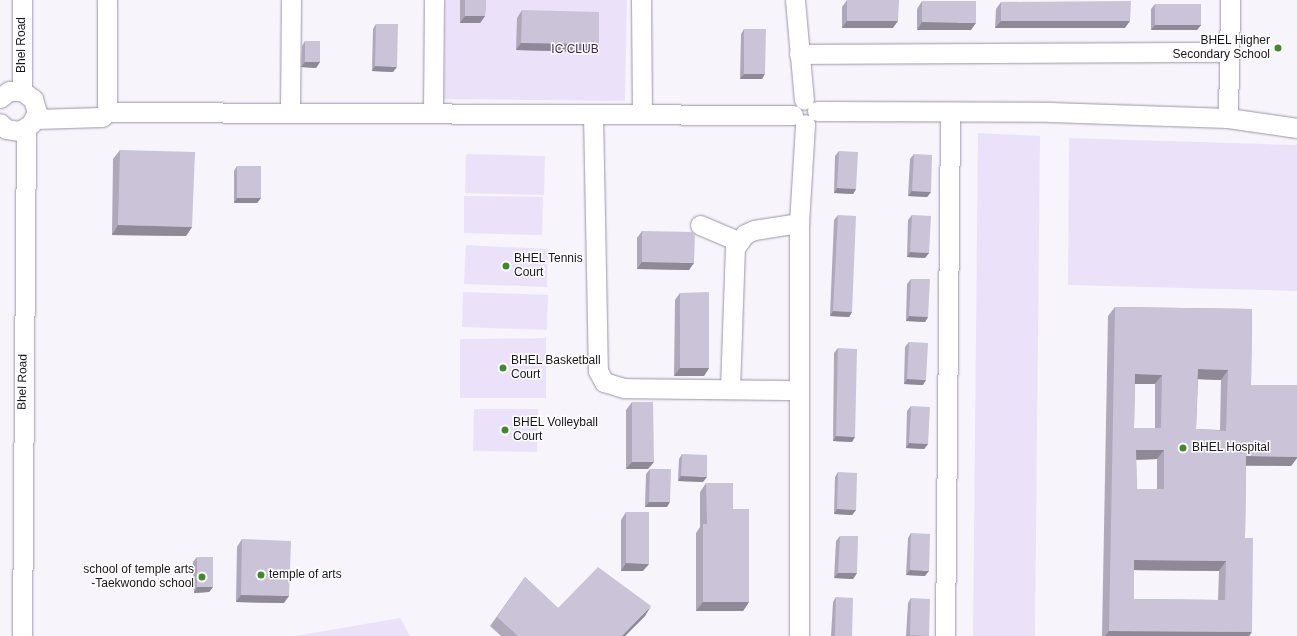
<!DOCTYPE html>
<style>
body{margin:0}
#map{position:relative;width:1297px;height:636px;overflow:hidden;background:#f7f4fc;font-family:Helvetica,sans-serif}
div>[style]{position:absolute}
.green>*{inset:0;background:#ebe2fa}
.roads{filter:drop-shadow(0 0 1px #9b94a7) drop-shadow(0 0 1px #9b94a7)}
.minor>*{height:19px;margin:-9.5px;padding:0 9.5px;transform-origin:9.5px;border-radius:9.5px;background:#fff}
.wall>*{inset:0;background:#afa8ba}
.shaded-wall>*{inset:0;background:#8e8897}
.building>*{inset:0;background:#cbc3d8}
.dots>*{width:11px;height:11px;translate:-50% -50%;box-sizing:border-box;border:2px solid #fff;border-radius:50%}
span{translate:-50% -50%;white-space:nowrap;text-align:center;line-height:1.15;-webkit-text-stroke:3px #fff;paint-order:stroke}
.poi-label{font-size:12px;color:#19161e}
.right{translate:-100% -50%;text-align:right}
.left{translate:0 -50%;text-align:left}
.street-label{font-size:12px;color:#19161e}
.park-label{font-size:12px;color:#3c1b5f}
</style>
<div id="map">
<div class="green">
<i style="clip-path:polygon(445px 0,627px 0,625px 101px,444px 99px)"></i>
<i style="clip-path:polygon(978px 133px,1040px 136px,1035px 636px,973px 636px)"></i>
<i style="clip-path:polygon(1069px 138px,1297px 145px,1297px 291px,1068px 285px)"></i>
<i style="clip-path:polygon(466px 154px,545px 156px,544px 195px,465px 193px)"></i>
<i style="clip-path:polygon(464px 196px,543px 197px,542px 235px,464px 233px)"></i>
<i style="clip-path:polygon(466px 245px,548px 249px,547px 287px,464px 284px)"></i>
<i style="clip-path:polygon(463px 292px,548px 295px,547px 330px,462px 327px)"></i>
<i style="clip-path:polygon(546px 338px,546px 398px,460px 398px,460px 339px)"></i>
<i style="clip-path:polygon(474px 409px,538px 409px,537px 452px,473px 451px)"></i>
<i style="clip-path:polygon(400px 618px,410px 636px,295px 636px)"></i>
</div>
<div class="roads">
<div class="minor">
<i style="left:22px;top:0;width:91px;rotate:90deg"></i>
<i style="left:641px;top:0;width:114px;rotate:89.5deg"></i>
<i style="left:795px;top:0;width:100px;rotate:84.9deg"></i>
<i style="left:799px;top:54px;width:430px;rotate:-0.3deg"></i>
<i style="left:0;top:98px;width:11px;rotate:-38deg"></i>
<i style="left:9px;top:91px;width:13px"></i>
<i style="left:22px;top:91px;width:14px;rotate:36deg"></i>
<i style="left:33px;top:99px;width:14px;rotate:73deg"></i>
<i style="left:37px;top:112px;width:13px;rotate:117deg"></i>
<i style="left:31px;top:124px;width:13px;rotate:148deg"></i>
<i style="left:20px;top:131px;width:14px;rotate:-172deg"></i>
<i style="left:6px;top:129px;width:8px;rotate:-135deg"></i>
<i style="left:817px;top:111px;width:233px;rotate:0.2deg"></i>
<i style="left:1050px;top:112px;width:178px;rotate:1.9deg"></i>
<i style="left:1228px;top:118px;width:70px;rotate:8.2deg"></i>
<i style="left:107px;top:112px;width:112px;rotate:-90deg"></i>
<i style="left:433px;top:112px;width:112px;rotate:-89.5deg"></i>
<i style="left:290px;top:113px;width:113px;rotate:-89.5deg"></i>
<i style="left:593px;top:114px;width:257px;rotate:88.9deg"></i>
<i style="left:598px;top:371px;width:13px;rotate:61deg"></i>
<i style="left:604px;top:382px;width:21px;rotate:17deg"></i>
<i style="left:624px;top:388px;width:174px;rotate:0.7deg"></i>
<i style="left:1228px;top:118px;width:118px;rotate:-89deg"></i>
<i style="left:35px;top:119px;width:67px;rotate:-1.7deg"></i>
<i style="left:102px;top:117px;width:7px;rotate:-45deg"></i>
<i style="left:107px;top:112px;width:686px;rotate:0.25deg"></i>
<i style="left:700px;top:225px;width:41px;rotate:22.8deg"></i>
<i style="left:730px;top:389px;width:141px;rotate:-88deg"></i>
<i style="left:735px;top:248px;width:17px;rotate:-54deg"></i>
<i style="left:745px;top:234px;width:10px;rotate:-24deg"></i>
<i style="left:754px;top:230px;width:46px;rotate:-8.8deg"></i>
<i style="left:22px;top:636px;width:507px;rotate:-89.55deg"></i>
<i style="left:799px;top:636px;width:413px;rotate:-90deg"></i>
<i style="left:799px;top:223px;width:99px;rotate:-86.5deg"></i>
<i style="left:945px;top:636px;width:524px;rotate:-89.45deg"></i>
</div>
</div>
<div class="wall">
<i style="clip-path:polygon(460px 0,486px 0,485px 16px,480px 23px,460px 23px)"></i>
<i style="clip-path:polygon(847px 0,893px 28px,842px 28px,842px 7px)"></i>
<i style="clip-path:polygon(922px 1px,971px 30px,917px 30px,917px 9px)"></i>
<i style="clip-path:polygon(1001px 2px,1125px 28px,995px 28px,996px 9px)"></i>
<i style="clip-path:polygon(1155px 4px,1201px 25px,1197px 30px,1151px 30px,1151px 9px)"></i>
<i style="clip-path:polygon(522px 10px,593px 52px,516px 50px,517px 18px)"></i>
<i style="clip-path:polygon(376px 24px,393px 72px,372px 71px,373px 29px)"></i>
<i style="clip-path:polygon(744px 29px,762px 79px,740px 79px,741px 34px)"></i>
<i style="clip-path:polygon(305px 41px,320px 62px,316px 68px,301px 67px,302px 46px)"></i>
<i style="clip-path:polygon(120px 150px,192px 227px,186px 236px,112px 235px,113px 159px)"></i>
<i style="clip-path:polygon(839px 151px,856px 189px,853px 194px,834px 193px,835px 156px)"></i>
<i style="clip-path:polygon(914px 154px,931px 192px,927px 197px,908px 196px,910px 159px)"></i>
<i style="clip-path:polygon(237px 166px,261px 198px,257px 203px,234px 203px,234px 171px)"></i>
<i style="clip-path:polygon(838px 215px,852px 312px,849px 317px,830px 316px,834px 220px)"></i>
<i style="clip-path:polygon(912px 215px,929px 253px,925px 258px,907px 257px,908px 220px)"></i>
<i style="clip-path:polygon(642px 231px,689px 270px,637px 269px,637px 238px)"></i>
<i style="clip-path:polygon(911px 279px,928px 317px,925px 322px,906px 321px,907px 284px)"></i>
<i style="clip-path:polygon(680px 293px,709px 368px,704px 376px,674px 376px,675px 300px)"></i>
<i style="clip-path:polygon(evenodd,1115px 307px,1252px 309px,1251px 385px,1297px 385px,1297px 458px,1291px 466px,1246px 466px,1245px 538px,1249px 636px,1102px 636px,1108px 316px,1115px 307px,1198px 379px,1221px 380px,1220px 430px,1196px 429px,1198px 379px,1115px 307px,1135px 384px,1155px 384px,1155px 428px,1134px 428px,1135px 384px,1115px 307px,1157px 459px,1157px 489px,1137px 489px,1136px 460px,1157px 459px,1115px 307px,1134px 570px,1219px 571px,1218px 600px,1134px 599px,1134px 570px)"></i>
<i style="clip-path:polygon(909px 342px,923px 385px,904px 384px,905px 347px)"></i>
<i style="clip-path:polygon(838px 348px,852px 442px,833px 441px,834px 353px)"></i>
<i style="clip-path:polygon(632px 402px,648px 469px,626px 469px,626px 410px)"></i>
<i style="clip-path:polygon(911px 406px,928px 444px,924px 449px,906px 448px,907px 411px)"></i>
<i style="clip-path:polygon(682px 454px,703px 482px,678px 481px,679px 459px)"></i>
<i style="clip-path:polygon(650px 469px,667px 507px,645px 507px,646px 474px)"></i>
<i style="clip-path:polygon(838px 472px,856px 510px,852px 515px,834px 514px,835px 477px)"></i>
<i style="clip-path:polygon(706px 483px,733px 509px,749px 602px,743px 611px,696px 611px,696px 533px,700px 527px,700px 492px)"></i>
<i style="clip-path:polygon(626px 512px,643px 571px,621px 571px,621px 520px)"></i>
<i style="clip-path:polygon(911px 533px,925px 576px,906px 575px,908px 538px)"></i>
<i style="clip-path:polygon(840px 536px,857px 573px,853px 579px,834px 578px,836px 541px)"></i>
<i style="clip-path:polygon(242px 539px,284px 603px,236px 602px,237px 547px)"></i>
<i style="clip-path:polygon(197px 557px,213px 587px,209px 592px,194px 593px,193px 562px)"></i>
<i style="clip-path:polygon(525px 577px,558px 608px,645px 616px,625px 636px,501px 636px,490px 626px)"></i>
<i style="clip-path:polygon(836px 597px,852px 636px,831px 636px,833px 602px)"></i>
<i style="clip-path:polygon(911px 598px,929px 636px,906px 636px,908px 603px)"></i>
</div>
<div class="shaded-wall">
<i style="clip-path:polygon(465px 16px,485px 16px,480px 23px,460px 23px)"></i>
<i style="clip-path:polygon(847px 21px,898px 21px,893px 28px,842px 28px)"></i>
<i style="clip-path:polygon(1001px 21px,1130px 21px,1125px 28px,995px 28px)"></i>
<i style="clip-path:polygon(922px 22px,976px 23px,971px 30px,917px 30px)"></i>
<i style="clip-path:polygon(1155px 25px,1201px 25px,1197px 30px,1151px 30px)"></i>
<i style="clip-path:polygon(521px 43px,599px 44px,593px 52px,516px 50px)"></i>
<i style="clip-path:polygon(305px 62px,320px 62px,316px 68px,301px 67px)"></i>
<i style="clip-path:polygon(375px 66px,397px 67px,393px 72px,372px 71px)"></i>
<i style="clip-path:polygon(744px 74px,765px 74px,762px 79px,740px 79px)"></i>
<i style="clip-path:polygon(837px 188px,856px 189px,853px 194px,834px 193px)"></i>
<i style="clip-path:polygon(912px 191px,931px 192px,927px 197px,908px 196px)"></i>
<i style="clip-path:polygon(237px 198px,261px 198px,257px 203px,234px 203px)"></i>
<i style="clip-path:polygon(118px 225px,192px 227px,186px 236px,112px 235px)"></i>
<i style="clip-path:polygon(910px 252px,929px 253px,925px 258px,907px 257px)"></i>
<i style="clip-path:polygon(642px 262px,694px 263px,689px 270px,637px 269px)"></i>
<i style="clip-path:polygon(833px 311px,852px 312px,849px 317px,830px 316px)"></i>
<i style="clip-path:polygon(909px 316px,928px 317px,925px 322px,906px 321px)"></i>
<i style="clip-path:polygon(680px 368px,709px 368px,704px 376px,674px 376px)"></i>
<i style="clip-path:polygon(1198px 369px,1228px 370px,1221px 380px,1191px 379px)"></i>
<i style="clip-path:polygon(1135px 374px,1162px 375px,1155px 384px,1128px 384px)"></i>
<i style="clip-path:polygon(907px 379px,926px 380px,923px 385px,904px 384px)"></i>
<i style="clip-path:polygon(836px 436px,855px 437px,852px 442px,833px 441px)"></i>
<i style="clip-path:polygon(909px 443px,928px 444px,924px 449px,906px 448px)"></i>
<i style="clip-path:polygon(1136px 450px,1164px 450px,1157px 459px,1130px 460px)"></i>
<i style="clip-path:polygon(1246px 456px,1297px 457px,1297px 458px,1291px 466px,1240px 465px)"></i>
<i style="clip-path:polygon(632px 462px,654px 462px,648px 469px,626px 469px)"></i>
<i style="clip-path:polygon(681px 476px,707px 477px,703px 482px,678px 481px)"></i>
<i style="clip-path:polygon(649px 502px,670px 502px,667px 507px,645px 507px)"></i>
<i style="clip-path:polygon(837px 509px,856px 510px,852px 515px,834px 514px)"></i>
<i style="clip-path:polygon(1134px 560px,1226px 561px,1219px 571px,1127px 570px)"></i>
<i style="clip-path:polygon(626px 563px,649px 564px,643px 571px,621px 571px)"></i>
<i style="clip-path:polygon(910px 570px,929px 571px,925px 576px,906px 575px)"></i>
<i style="clip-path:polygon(838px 573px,857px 573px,853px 579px,834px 578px)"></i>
<i style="clip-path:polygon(197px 587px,213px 587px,209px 592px,194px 593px)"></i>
<i style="clip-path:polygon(241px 595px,289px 596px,284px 603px,236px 602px)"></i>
<i style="clip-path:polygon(703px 602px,749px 602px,743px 611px,696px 611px)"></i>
<i style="clip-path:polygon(651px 606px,645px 616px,625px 636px,622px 636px)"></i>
<i style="clip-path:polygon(1109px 631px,1252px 632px,1249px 636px,1105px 636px)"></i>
</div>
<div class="building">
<i style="clip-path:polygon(465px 0,486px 0,485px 16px,465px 16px)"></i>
<i style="clip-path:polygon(847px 0,899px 0,898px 21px,847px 21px)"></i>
<i style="clip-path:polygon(922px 1px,976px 1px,976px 23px,922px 22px)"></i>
<i style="clip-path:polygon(1131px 1px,1130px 21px,1001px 21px,1001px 2px)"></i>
<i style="clip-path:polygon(1155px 4px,1201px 4px,1201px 25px,1155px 25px)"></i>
<i style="clip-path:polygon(522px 10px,599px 12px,599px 44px,521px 43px)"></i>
<i style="clip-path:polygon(376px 24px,398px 24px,397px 67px,375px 66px)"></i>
<i style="clip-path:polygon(744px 29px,766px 29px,765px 74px,744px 74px)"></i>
<i style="clip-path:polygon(305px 41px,320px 41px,320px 62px,305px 62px)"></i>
<i style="clip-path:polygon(120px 150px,195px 152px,192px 227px,118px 225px)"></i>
<i style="clip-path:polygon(839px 151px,858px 152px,856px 189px,837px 188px)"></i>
<i style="clip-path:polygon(914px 154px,932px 155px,931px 192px,912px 191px)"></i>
<i style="clip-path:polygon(237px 166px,261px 166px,261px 198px,237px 198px)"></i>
<i style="clip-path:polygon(838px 215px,856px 216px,852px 312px,833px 311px)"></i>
<i style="clip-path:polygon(912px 215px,931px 216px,929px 253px,910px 252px)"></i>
<i style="clip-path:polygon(642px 231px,695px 232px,694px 263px,642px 262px)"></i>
<i style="clip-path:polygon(911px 279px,930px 279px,928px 317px,909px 316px)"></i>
<i style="clip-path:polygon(709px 292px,709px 368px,680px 368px,680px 293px)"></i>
<i style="clip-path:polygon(evenodd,1115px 307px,1252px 309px,1251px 385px,1297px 385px,1297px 457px,1246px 456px,1245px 538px,1253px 538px,1252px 632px,1109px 631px,1115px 307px,1198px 369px,1228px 370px,1226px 431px,1196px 429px,1198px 369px,1115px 307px,1135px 374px,1162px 375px,1161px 428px,1134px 428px,1135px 374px,1115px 307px,1136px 450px,1164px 450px,1164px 489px,1137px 489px,1136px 450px,1115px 307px,1134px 560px,1226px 561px,1225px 600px,1134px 599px,1134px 560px)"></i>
<i style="clip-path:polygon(909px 342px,928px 343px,926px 380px,907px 379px)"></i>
<i style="clip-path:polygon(838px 348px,857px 349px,855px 437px,836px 436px)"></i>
<i style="clip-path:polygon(632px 402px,653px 402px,654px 462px,632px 462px)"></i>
<i style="clip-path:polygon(911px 406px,930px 407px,928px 444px,909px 443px)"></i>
<i style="clip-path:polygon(682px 454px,707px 455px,707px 477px,681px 476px)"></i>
<i style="clip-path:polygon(650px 469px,671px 469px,670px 502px,649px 502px)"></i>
<i style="clip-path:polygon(838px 472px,857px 473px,856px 510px,837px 509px)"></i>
<i style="clip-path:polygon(706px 483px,733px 483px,733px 509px,749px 509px,749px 602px,703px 602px,703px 524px,707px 524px)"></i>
<i style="clip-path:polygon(626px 512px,649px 512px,649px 564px,626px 563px)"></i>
<i style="clip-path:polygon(911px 533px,930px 534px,929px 571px,910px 570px)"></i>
<i style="clip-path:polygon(840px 536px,858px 536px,857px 573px,838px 573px)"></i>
<i style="clip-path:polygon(242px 539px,291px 541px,289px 596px,241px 595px)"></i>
<i style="clip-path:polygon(197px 557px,213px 557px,213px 587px,197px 587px)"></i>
<i style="clip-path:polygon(598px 567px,651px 606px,622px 636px,518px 636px,497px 617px,525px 577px,558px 608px)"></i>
<i style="clip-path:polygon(836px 597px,853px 598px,852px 636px,835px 636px)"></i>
<i style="clip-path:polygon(911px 598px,930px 599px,929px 636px,910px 635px)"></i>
</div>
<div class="dots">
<i style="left:1278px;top:48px;background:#44882c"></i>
<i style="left:506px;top:266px;background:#44882c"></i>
<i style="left:503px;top:368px;background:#44882c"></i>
<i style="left:505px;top:430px;background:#44882c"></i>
<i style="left:1183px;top:448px;background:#44882c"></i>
<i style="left:261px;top:575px;background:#44882c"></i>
<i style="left:202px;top:577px;background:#44882c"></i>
</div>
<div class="poi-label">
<span class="right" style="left:1270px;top:48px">BHEL Higher<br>Secondary School</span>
<span class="left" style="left:514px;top:266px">BHEL Tennis<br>Court</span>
<span class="left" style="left:511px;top:368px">BHEL Basketball<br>Court</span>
<span class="left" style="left:513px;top:430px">BHEL Volleyball<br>Court</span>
<span class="left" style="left:1192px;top:448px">BHEL Hospital</span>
<span class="right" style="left:194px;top:577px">school of temple arts<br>-Taekwondo school</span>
<span class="left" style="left:269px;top:575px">temple of arts</span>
</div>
<div class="street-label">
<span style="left:22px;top:45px;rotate:-90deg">Bhel Road</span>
<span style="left:23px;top:382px;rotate:-89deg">Bhel Road</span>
</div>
<div class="park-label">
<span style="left:575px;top:50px">IC CLUB</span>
</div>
</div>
